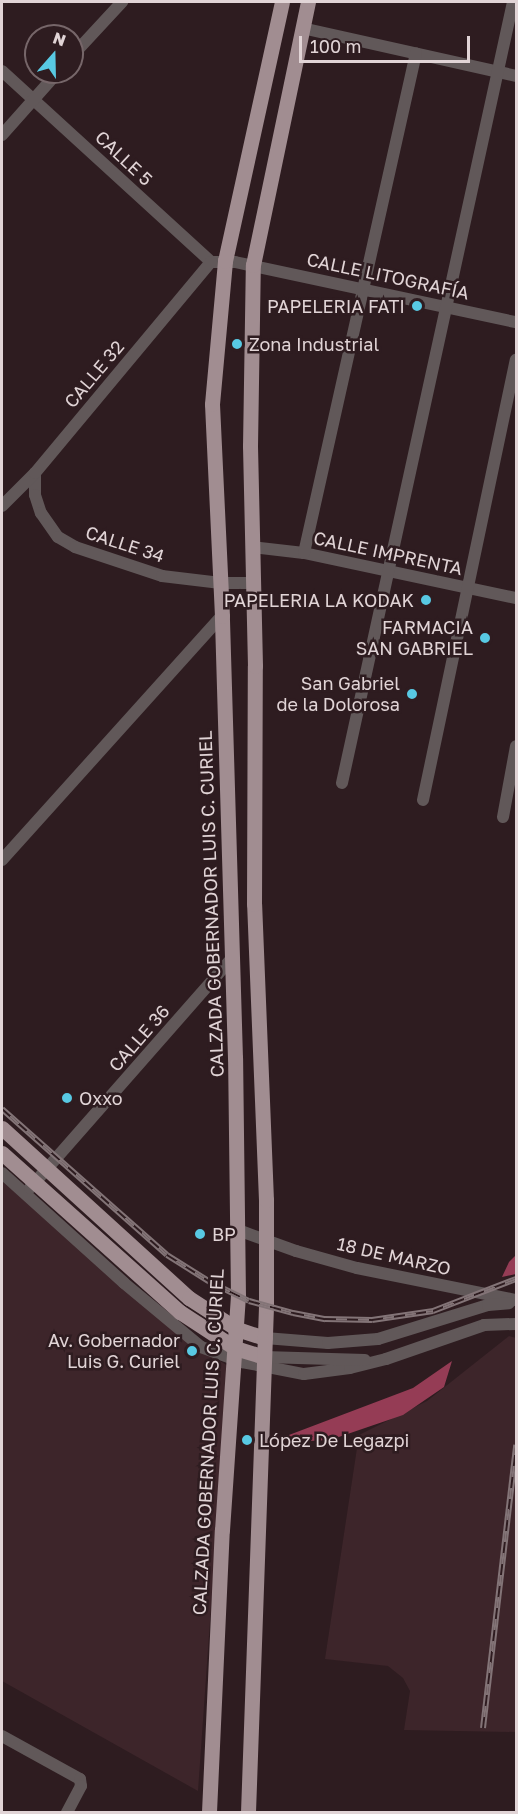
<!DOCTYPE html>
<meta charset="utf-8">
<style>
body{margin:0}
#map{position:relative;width:518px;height:1814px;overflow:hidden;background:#2e1c20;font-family:"Golos Text",sans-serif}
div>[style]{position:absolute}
.built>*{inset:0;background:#3d252a}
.water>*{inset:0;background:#953c55}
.minor>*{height:12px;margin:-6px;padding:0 6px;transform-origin:6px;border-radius:6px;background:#615859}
.major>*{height:15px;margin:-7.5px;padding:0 7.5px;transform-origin:7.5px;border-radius:7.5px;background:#a18d91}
.rail>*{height:6px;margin-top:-3px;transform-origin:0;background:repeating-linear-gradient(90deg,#2e1c20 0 11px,#837477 0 22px);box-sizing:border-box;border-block:2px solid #837477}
.dots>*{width:16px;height:16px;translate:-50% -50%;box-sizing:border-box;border:3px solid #2e1c20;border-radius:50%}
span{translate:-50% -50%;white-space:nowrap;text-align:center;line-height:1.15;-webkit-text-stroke:5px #2e1c20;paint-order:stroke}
.street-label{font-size:18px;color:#e1d4d6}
.poi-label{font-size:18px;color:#e1d4d6}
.right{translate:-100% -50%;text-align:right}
.left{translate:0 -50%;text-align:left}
.frame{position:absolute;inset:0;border:3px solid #e1d4d6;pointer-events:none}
.north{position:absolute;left:24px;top:24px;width:60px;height:60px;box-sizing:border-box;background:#2e1c20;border:2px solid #766669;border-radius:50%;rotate:20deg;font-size:16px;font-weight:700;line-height:24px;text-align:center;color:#e1d4d6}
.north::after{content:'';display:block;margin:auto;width:21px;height:27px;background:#58c9e3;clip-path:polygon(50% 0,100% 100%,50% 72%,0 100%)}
.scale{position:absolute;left:299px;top:36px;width:171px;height:27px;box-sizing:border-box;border:3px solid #e1d4d6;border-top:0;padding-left:8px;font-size:18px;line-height:21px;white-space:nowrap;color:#e1d4d6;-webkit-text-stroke:4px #2e1c20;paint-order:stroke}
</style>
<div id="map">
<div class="built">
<i style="clip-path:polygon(2px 1181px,188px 1341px,228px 1366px,198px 1791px,2px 1681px)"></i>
<i style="clip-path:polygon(509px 1336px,516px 1338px,516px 1732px,404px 1730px,410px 1691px,403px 1678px,388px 1666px,325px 1659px,359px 1435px,427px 1401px)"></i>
</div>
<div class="water">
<i style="clip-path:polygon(516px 1255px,516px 1274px,502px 1277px,509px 1262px)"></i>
<i style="clip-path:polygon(452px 1361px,444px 1387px,403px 1415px,330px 1440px,289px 1442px,281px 1438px,413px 1388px)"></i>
</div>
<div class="minor">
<i style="left:302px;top:28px;width:219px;rotate:12.6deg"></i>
<i style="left:72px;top:56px;width:74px;rotate:-47.2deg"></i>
<i style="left:2px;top:71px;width:283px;rotate:42.4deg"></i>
<i style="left:211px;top:262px;width:24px"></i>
<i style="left:235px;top:262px;width:287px;rotate:12.1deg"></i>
<i style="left:2px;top:135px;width:84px;rotate:-48.4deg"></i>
<i style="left:35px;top:473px;width:22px;rotate:90deg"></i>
<i style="left:35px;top:495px;width:19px;rotate:72deg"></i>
<i style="left:41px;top:513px;width:29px;rotate:55deg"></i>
<i style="left:58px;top:537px;width:20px;rotate:30deg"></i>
<i style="left:75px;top:547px;width:92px;rotate:18.4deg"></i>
<i style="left:162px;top:576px;width:59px;rotate:6.8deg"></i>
<i style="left:221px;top:583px;width:32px"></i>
<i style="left:2px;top:506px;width:47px;rotate:-45deg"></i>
<i style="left:35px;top:473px;width:275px;rotate:-50.2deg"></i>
<i style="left:252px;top:547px;width:52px;rotate:6.6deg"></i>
<i style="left:304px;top:553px;width:217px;rotate:12deg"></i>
<i style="left:304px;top:553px;width:512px;rotate:-77.37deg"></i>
<i style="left:342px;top:783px;width:800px;rotate:-77.65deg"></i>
<i style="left:423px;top:800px;width:450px;rotate:-78.1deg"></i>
<i style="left:503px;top:817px;width:72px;rotate:-79.6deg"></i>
<i style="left:2px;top:860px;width:329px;rotate:-48deg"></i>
<i style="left:2px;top:1173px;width:164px;rotate:42deg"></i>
<i style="left:124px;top:1283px;width:100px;rotate:39.7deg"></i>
<i style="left:201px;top:1347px;width:44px;rotate:20.1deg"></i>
<i style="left:242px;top:1362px;width:63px;rotate:11deg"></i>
<i style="left:304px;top:1374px;width:46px;rotate:-7.4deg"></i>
<i style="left:350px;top:1368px;width:37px;rotate:-14deg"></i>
<i style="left:386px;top:1359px;width:104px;rotate:-19.1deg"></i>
<i style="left:484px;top:1325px;width:32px;rotate:-2deg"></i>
<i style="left:30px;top:1188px;width:305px;rotate:-48.7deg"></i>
<i style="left:238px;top:1230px;width:62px;rotate:19.9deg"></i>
<i style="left:296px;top:1251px;width:63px;rotate:15.6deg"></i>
<i style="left:357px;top:1268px;width:162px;rotate:11.4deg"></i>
<i style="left:265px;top:1338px;width:63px;rotate:4.5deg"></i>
<i style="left:328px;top:1343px;width:50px;rotate:-4.6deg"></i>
<i style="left:378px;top:1339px;width:115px;rotate:-17.2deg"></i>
<i style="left:488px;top:1305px;width:21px;rotate:-5deg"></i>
<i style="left:264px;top:1357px;width:101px;rotate:1.7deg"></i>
<i style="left:2px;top:1736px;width:89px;rotate:28.9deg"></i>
<i style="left:80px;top:1779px;width:7px;rotate:82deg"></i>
<i style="left:81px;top:1786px;width:30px;rotate:118deg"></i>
</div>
<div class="major">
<i style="left:2px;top:1128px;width:253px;rotate:42.3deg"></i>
<i style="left:189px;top:1298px;width:57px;rotate:32.9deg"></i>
<i style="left:237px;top:1329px;width:29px;rotate:18deg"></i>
<i style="left:2px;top:1153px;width:239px;rotate:41.8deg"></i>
<i style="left:180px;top:1312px;width:66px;rotate:33.2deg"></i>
<i style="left:235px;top:1348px;width:30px;rotate:17deg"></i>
<i style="left:209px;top:1812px;width:282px;rotate:-87.4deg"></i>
<i style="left:222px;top:1530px;width:234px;rotate:-86.1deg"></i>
<i style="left:238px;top:1297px;width:239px;rotate:-90.7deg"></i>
<i style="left:235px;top:1058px;width:442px;rotate:-91.7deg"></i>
<i style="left:222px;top:616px;width:212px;rotate:-92.7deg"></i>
<i style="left:212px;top:404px;width:144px;rotate:-84.8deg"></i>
<i style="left:225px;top:261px;width:265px;rotate:-77.6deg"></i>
<i style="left:248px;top:1812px;width:506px;rotate:-87.96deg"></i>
<i style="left:266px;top:1306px;width:106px;rotate:-90deg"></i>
<i style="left:266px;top:1200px;width:296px;rotate:-92.3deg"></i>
<i style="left:254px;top:904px;width:238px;rotate:-89.8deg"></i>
<i style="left:255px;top:666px;width:220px;rotate:-91.3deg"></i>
<i style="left:250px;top:446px;width:181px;rotate:-89.1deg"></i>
<i style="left:253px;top:265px;width:269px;rotate:-78.2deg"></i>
</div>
<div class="rail">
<i style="left:2px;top:1109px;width:220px;rotate:41.5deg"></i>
<i style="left:167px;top:1255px;width:51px;rotate:32.1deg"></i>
<i style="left:210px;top:1282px;width:43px;rotate:26deg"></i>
<i style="left:249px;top:1301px;width:46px;rotate:15.3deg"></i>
<i style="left:293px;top:1313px;width:33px;rotate:11deg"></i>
<i style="left:325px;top:1319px;width:47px;rotate:1.2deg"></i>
<i style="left:372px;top:1320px;width:62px;rotate:-8.4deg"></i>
<i style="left:433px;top:1311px;width:89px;rotate:-21.1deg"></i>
<i style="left:483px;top:1728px;width:285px;rotate:-83.3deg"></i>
</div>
<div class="dots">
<i style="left:417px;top:306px;background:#58c9e3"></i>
<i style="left:237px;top:344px;background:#58c9e3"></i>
<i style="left:426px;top:600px;background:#58c9e3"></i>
<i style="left:485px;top:638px;background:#58c9e3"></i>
<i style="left:412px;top:694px;background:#58c9e3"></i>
<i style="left:67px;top:1098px;background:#58c9e3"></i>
<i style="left:200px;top:1234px;background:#58c9e3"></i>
<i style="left:192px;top:1351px;background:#58c9e3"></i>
<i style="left:247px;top:1440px;background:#58c9e3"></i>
</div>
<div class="street-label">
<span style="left:124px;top:158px;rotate:43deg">CALLE 5</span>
<span style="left:388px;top:276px;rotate:12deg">CALLE LITOGRAFÍA</span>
<span style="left:94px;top:374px;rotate:-50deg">CALLE 32</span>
<span style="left:125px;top:544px;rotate:18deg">CALLE 34</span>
<span style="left:388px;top:553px;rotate:12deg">CALLE IMPRENTA</span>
<span style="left:211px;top:904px;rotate:-92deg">CALZADA GOBERNADOR LUIS C. CURIEL</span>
<span style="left:139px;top:1038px;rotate:-49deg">CALLE 36</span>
<span style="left:394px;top:1256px;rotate:13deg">18 DE MARZO</span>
<span style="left:208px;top:1442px;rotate:-87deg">CALZADA GOBERNADOR LUIS C. CURIEL</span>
</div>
<div class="poi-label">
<span class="right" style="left:405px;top:306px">PAPELERIA FATI</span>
<span class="left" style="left:249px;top:344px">Zona Industrial</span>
<span class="right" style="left:414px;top:600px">PAPELERIA LA KODAK</span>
<span class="right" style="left:473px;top:638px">FARMACIA<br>SAN GABRIEL</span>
<span class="right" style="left:400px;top:694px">San Gabriel<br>de la Dolorosa</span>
<span class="left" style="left:79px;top:1098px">Oxxo</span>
<span class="left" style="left:212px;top:1234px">BP</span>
<span class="right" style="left:180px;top:1351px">Av. Gobernador<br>Luis G. Curiel</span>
<span class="left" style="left:259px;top:1440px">López De Legazpi</span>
</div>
<div class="frame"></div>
<div class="north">N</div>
<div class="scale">100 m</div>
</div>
